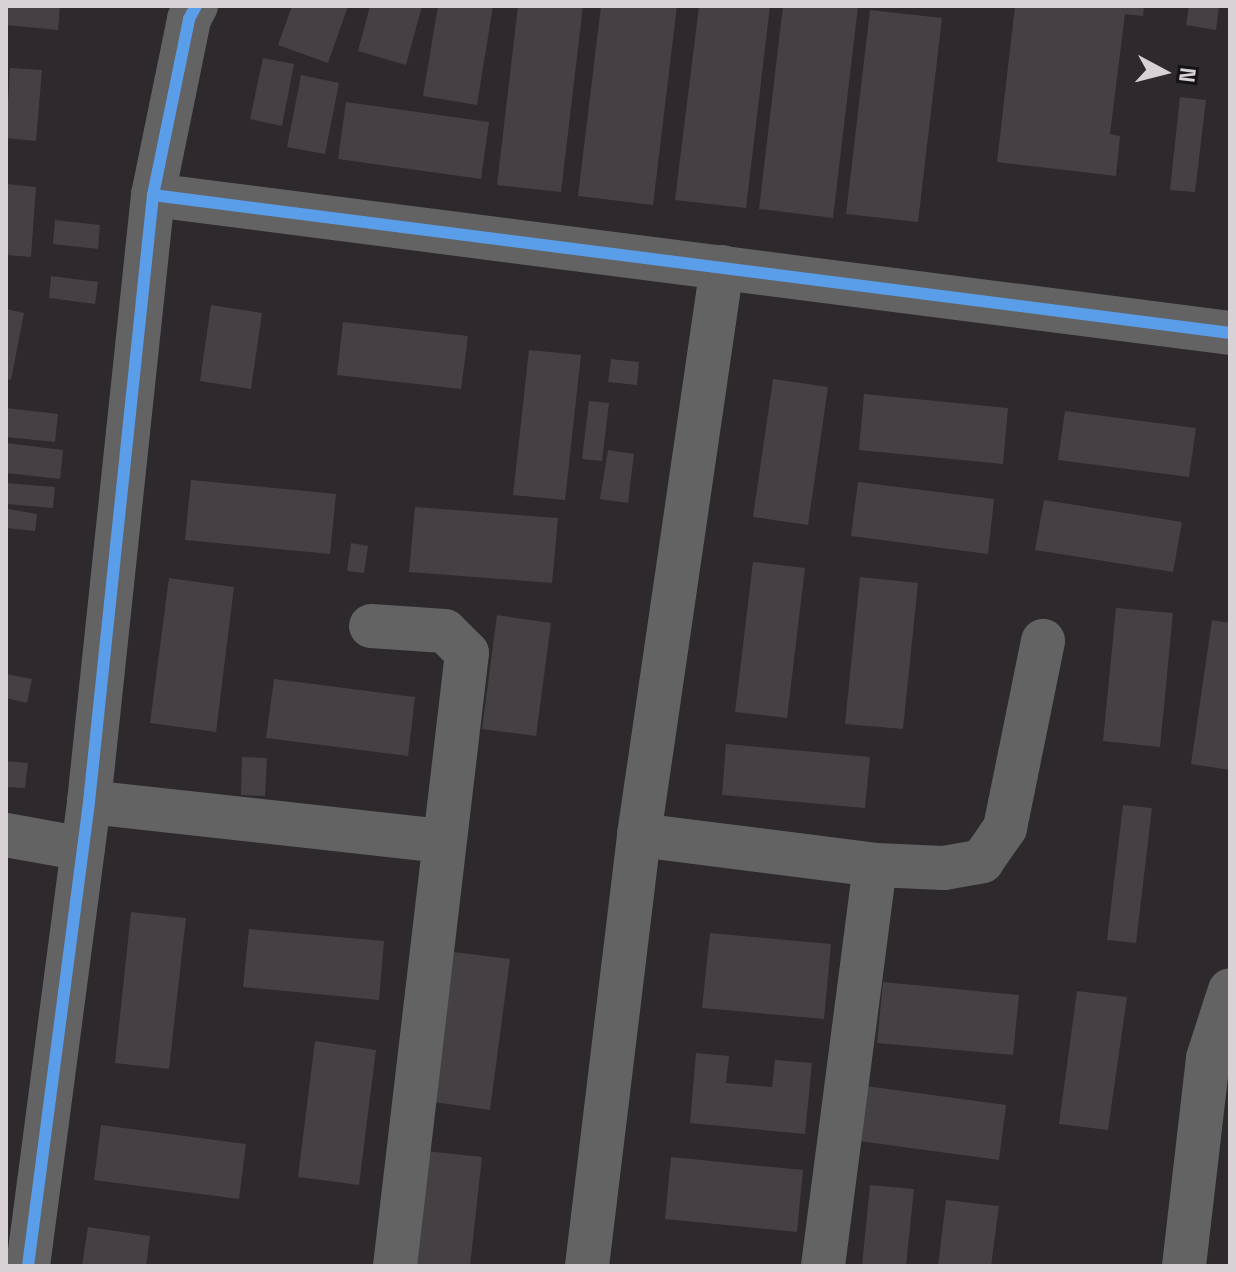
<!DOCTYPE html>
<style>
body{margin:0}
#map{position:relative;width:1236px;height:1272px;overflow:hidden;background:#2d292d;font-family:"Space Grotesk",sans-serif}
div>[style]{position:absolute}
.building>*{inset:0;background:#444043}
.minor>*{height:44px;margin:-22px;padding:0 22px;transform-origin:22px;border-radius:22px;background:#636363}
.cycleway>*{height:12px;margin:-6px;padding:0 6px;transform-origin:6px;border-radius:6px;background:#5a9eea}
span{translate:-50% -50%;white-space:nowrap;text-align:center;line-height:1.15;-webkit-text-stroke:7px #151214;paint-order:stroke}
.frame{position:absolute;inset:0;border:8px solid #d8d2d6;pointer-events:none}
.north{position:absolute;left:1124px;top:32px;width:80px;height:80px;-webkit-text-stroke:6px #151214;paint-order:stroke;rotate:97deg;font-size:22px;font-weight:700;line-height:32px;text-align:center;color:#d8d2d6}
.north::after{content:'';display:block;margin:auto;width:28px;height:36px;background:#d8d2d6;clip-path:polygon(50% 0,100% 100%,50% 72%,0 100%)}
</style>
<div id="map">
<div class="building">
<i style="clip-path:polygon(6px 6px,60px 6px,58px 30px,6px 25px)"></i>
<i style="clip-path:polygon(292px 6px,348px 6px,328px 63px,278px 45px)"></i>
<i style="clip-path:polygon(370px 6px,422px 6px,406px 65px,358px 51px)"></i>
<i style="clip-path:polygon(438px 6px,493px 6px,477px 105px,423px 96px)"></i>
<i style="clip-path:polygon(518px 6px,583px 6px,561px 192px,497px 185px)"></i>
<i style="clip-path:polygon(601px 6px,677px 6px,653px 205px,578px 196px)"></i>
<i style="clip-path:polygon(699px 6px,770px 6px,746px 208px,675px 200px)"></i>
<i style="clip-path:polygon(783px 6px,858px 7px,833px 218px,759px 209px)"></i>
<i style="clip-path:polygon(1015px 6px,1144px 6px,1143px 16px,1125px 14px,1110px 134px,1120px 136px,1116px 176px,997px 162px)"></i>
<i style="clip-path:polygon(1189px 6px,1219px 6px,1216px 30px,1186px 25px)"></i>
<i style="clip-path:polygon(870px 10px,942px 18px,918px 222px,846px 214px)"></i>
<i style="clip-path:polygon(263px 58px,294px 64px,282px 126px,250px 119px)"></i>
<i style="clip-path:polygon(10px 68px,42px 70px,36px 141px,6px 138px)"></i>
<i style="clip-path:polygon(301px 75px,339px 83px,325px 154px,287px 147px)"></i>
<i style="clip-path:polygon(1180px 97px,1206px 100px,1195px 192px,1170px 190px)"></i>
<i style="clip-path:polygon(346px 102px,489px 122px,481px 179px,338px 159px)"></i>
<i style="clip-path:polygon(6px 184px,36px 187px,31px 257px,6px 255px)"></i>
<i style="clip-path:polygon(55px 220px,100px 225px,98px 249px,53px 244px)"></i>
<i style="clip-path:polygon(51px 276px,98px 282px,95px 304px,49px 298px)"></i>
<i style="clip-path:polygon(211px 305px,262px 313px,251px 389px,200px 381px)"></i>
<i style="clip-path:polygon(6px 309px,24px 313px,11px 380px,6px 379px)"></i>
<i style="clip-path:polygon(343px 322px,468px 336px,461px 389px,337px 375px)"></i>
<i style="clip-path:polygon(529px 350px,581px 355px,565px 500px,513px 495px)"></i>
<i style="clip-path:polygon(611px 359px,639px 362px,637px 385px,608px 382px)"></i>
<i style="clip-path:polygon(773px 379px,828px 387px,808px 525px,753px 517px)"></i>
<i style="clip-path:polygon(864px 394px,1008px 408px,1003px 464px,859px 450px)"></i>
<i style="clip-path:polygon(589px 401px,609px 403px,602px 461px,582px 459px)"></i>
<i style="clip-path:polygon(6px 408px,58px 414px,55px 442px,6px 437px)"></i>
<i style="clip-path:polygon(1065px 411px,1196px 428px,1189px 477px,1058px 460px)"></i>
<i style="clip-path:polygon(6px 443px,63px 450px,60px 479px,6px 473px)"></i>
<i style="clip-path:polygon(608px 450px,634px 454px,628px 503px,600px 499px)"></i>
<i style="clip-path:polygon(191px 480px,336px 494px,330px 554px,185px 540px)"></i>
<i style="clip-path:polygon(858px 482px,994px 499px,988px 554px,851px 536px)"></i>
<i style="clip-path:polygon(6px 483px,55px 487px,53px 508px,6px 504px)"></i>
<i style="clip-path:polygon(1044px 500px,1182px 522px,1173px 572px,1035px 550px)"></i>
<i style="clip-path:polygon(415px 507px,558px 518px,552px 583px,409px 572px)"></i>
<i style="clip-path:polygon(8px 509px,37px 514px,35px 531px,6px 528px)"></i>
<i style="clip-path:polygon(351px 543px,368px 546px,364px 573px,347px 571px)"></i>
<i style="clip-path:polygon(753px 562px,805px 568px,787px 718px,735px 712px)"></i>
<i style="clip-path:polygon(860px 577px,918px 583px,903px 729px,845px 724px)"></i>
<i style="clip-path:polygon(169px 578px,234px 587px,216px 732px,150px 723px)"></i>
<i style="clip-path:polygon(1116px 608px,1173px 613px,1160px 747px,1103px 741px)"></i>
<i style="clip-path:polygon(497px 615px,551px 623px,536px 736px,482px 729px)"></i>
<i style="clip-path:polygon(1212px 620px,1230px 623px,1230px 770px,1191px 764px)"></i>
<i style="clip-path:polygon(6px 674px,32px 679px,27px 703px,6px 698px)"></i>
<i style="clip-path:polygon(274px 679px,415px 697px,408px 756px,266px 738px)"></i>
<i style="clip-path:polygon(726px 744px,870px 757px,865px 808px,722px 795px)"></i>
<i style="clip-path:polygon(242px 757px,267px 758px,265px 796px,241px 795px)"></i>
<i style="clip-path:polygon(6px 761px,28px 763px,25px 788px,6px 787px)"></i>
<i style="clip-path:polygon(1123px 805px,1152px 808px,1136px 943px,1107px 940px)"></i>
<i style="clip-path:polygon(131px 912px,186px 918px,169px 1069px,115px 1063px)"></i>
<i style="clip-path:polygon(249px 929px,384px 941px,379px 1000px,243px 987px)"></i>
<i style="clip-path:polygon(710px 933px,831px 944px,824px 1019px,702px 1008px)"></i>
<i style="clip-path:polygon(454px 952px,510px 959px,490px 1110px,434px 1102px)"></i>
<i style="clip-path:polygon(883px 982px,1019px 995px,1013px 1055px,877px 1043px)"></i>
<i style="clip-path:polygon(1077px 991px,1127px 997px,1108px 1130px,1059px 1124px)"></i>
<i style="clip-path:polygon(315px 1041px,376px 1050px,359px 1185px,298px 1177px)"></i>
<i style="clip-path:polygon(696px 1053px,729px 1056px,726px 1083px,772px 1087px,775px 1060px,812px 1063px,805px 1134px,690px 1123px)"></i>
<i style="clip-path:polygon(866px 1086px,1006px 1105px,999px 1160px,859px 1141px)"></i>
<i style="clip-path:polygon(101px 1125px,246px 1144px,239px 1199px,94px 1180px)"></i>
<i style="clip-path:polygon(426px 1151px,482px 1157px,470px 1266px,414px 1266px)"></i>
<i style="clip-path:polygon(671px 1157px,803px 1170px,797px 1232px,665px 1219px)"></i>
<i style="clip-path:polygon(870px 1185px,914px 1189px,906px 1266px,862px 1266px)"></i>
<i style="clip-path:polygon(946px 1200px,999px 1206px,991px 1266px,938px 1266px)"></i>
<i style="clip-path:polygon(88px 1227px,150px 1236px,146px 1266px,82px 1266px)"></i>
</div>
<div class="minor">
<i style="left:153px;top:195px;width:1086px;rotate:7.3deg"></i>
<i style="left:371px;top:626px;width:74px;rotate:3.9deg"></i>
<i style="left:445px;top:631px;width:31px;rotate:45deg"></i>
<i style="left:467px;top:653px;width:617px;rotate:96.7deg"></i>
<i style="left:89px;top:802px;width:356px;rotate:6.3deg"></i>
<i style="left:6px;top:835px;width:78px;rotate:10.3deg"></i>
<i style="left:639px;top:835px;width:238px;rotate:7.2deg"></i>
<i style="left:875px;top:865px;width:69px;rotate:2.5deg"></i>
<i style="left:944px;top:868px;width:39px;rotate:-10deg"></i>
<i style="left:982px;top:861px;width:40px;rotate:-55.1deg"></i>
<i style="left:1005px;top:828px;width:191px;rotate:-78.5deg"></i>
<i style="left:28px;top:1266px;width:468px;rotate:-82.5deg"></i>
<i style="left:89px;top:802px;width:610px;rotate:-83.98deg"></i>
<i style="left:153px;top:195px;width:180px;rotate:-78.4deg"></i>
<i style="left:189px;top:19px;width:15px;rotate:-62deg"></i>
<i style="left:587px;top:1266px;width:434px;rotate:-83.1deg"></i>
<i style="left:639px;top:835px;width:574px;rotate:-81.69deg"></i>
<i style="left:823px;top:1266px;width:404px;rotate:-82.6deg"></i>
<i style="left:1184px;top:1266px;width:209px;rotate:-83.4deg"></i>
<i style="left:1208px;top:1058px;width:71px;rotate:-72.1deg"></i>
</div>
<div class="cycleway">
<i style="left:153px;top:195px;width:1086px;rotate:7.3deg"></i>
<i style="left:28px;top:1266px;width:468px;rotate:-82.5deg"></i>
<i style="left:89px;top:802px;width:610px;rotate:-83.98deg"></i>
<i style="left:153px;top:195px;width:180px;rotate:-78.4deg"></i>
<i style="left:189px;top:19px;width:15px;rotate:-62deg"></i>
</div>
<div class="frame"></div>
<div class="north">N</div>
</div>
